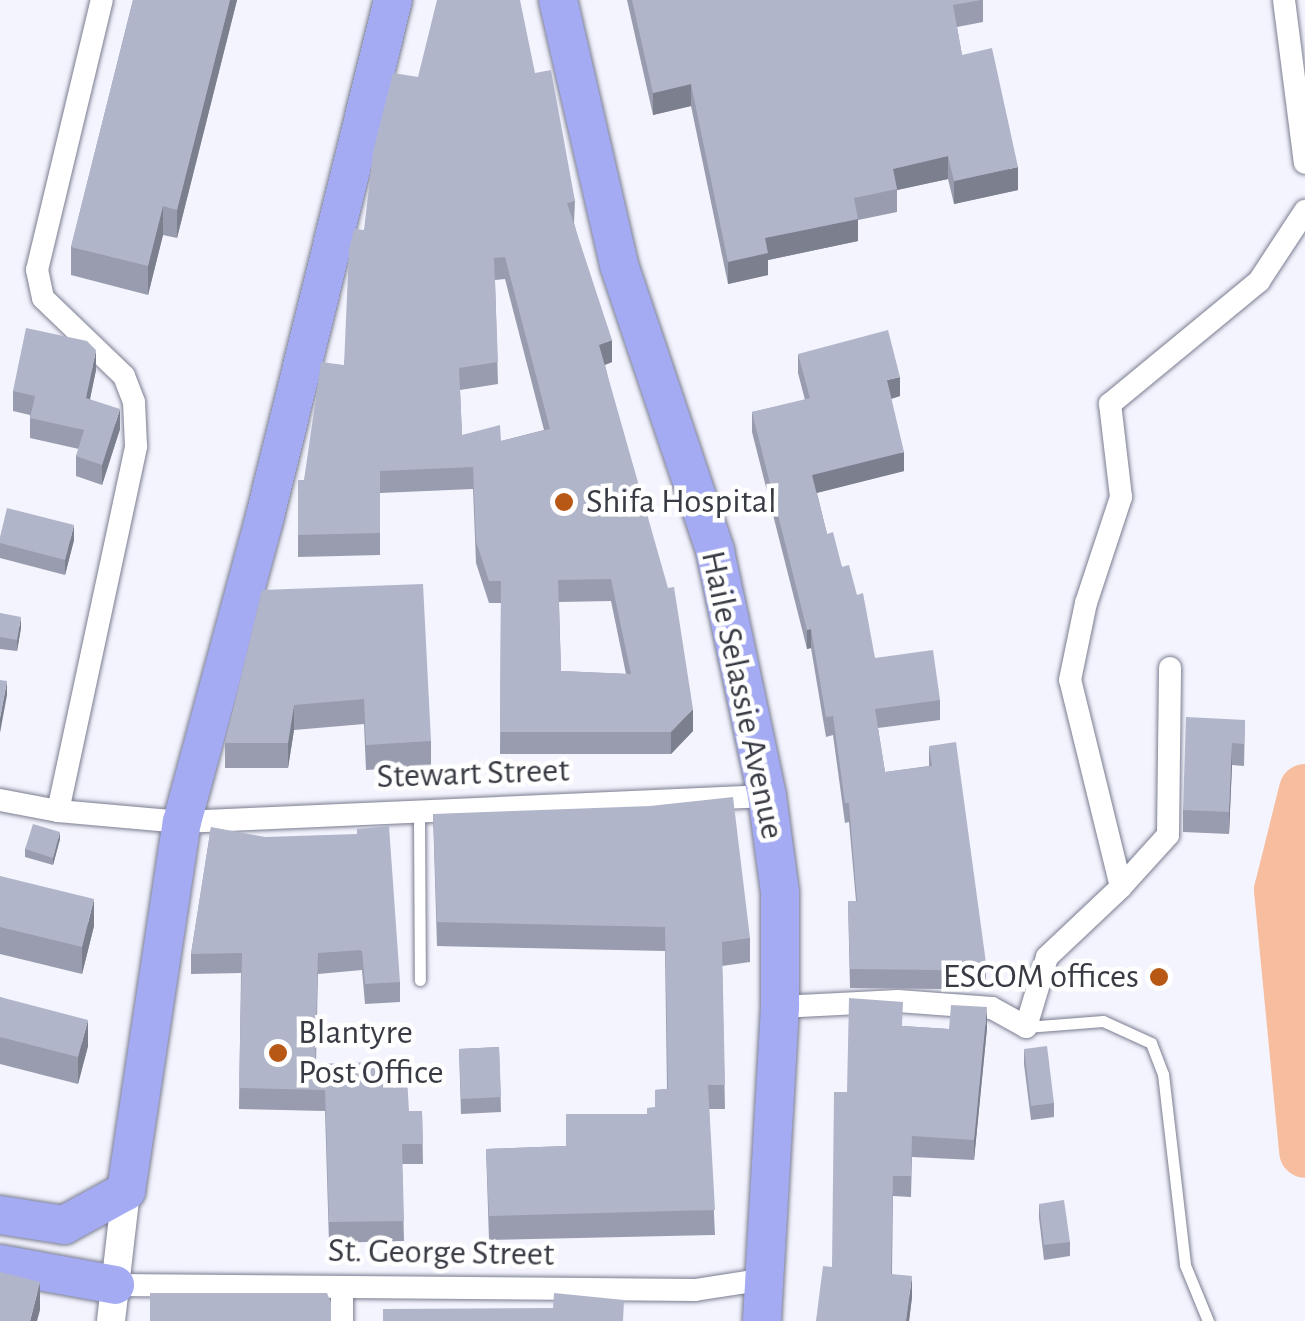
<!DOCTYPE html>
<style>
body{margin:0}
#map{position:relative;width:1305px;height:1321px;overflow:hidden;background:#f3f4fd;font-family:"Alegreya Sans",sans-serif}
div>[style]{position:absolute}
.river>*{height:52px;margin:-26px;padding:0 26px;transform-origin:26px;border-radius:26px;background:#f7bd9f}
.roads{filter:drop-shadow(0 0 2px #7a7d91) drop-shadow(0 0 2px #7a7d91)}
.service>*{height:11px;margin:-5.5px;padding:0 5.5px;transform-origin:5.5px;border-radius:5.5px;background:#fff}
.minor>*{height:22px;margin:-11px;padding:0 11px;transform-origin:11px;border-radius:11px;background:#fff}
.tertiary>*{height:28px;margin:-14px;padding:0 14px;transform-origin:14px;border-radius:14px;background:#fff}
.trunk>*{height:38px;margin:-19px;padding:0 19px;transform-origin:19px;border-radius:19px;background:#a4abf2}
.wall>*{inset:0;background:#989cae}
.shaded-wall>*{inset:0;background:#7c7f8d}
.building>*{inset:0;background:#b1b5ca}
.dots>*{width:28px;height:28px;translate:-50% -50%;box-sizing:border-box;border:5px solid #fff;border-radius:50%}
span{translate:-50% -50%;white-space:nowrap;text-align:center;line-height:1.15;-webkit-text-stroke:9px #fff;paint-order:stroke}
.poi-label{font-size:35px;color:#393b44}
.left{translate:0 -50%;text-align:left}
.right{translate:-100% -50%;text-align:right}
.street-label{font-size:35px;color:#393b44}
</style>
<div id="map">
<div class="river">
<i style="left:1305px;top:790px;width:103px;rotate:104deg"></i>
<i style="left:1280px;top:890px;width:263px;rotate:84.5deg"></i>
</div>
<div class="roads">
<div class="service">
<i style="left:419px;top:811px;width:169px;rotate:89.7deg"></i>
<i style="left:1026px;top:1027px;width:77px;rotate:-4.5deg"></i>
<i style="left:1103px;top:1021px;width:53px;rotate:24.6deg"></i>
<i style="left:1151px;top:1043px;width:33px;rotate:69deg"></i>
<i style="left:1163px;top:1074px;width:192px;rotate:83.4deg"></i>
<i style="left:1185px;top:1265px;width:61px;rotate:67.7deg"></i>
</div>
<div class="minor">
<i style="left:1284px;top:0;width:164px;rotate:82.7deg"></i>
<i style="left:0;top:800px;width:59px;rotate:10.7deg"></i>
<i style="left:58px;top:811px;width:124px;rotate:5.1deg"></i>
<i style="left:182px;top:822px;width:586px;rotate:-2.54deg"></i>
<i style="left:58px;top:811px;width:373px;rotate:-77.9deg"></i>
<i style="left:136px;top:446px;width:44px;rotate:-92.6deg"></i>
<i style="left:134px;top:402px;width:28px;rotate:-111deg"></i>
<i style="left:124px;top:376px;width:112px;rotate:-136.1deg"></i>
<i style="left:43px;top:298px;width:29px;rotate:-102deg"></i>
<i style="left:37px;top:270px;width:278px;rotate:-76.5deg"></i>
<i style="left:1121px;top:887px;width:213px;rotate:-103.8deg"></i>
<i style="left:1070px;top:680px;width:79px;rotate:-78.3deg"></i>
<i style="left:1086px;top:603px;width:112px;rotate:-71.7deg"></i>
<i style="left:1121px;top:497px;width:94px;rotate:-96.7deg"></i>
<i style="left:1110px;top:404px;width:193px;rotate:-39.5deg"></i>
<i style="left:1259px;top:281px;width:84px;rotate:-56.7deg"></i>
<i style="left:780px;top:1007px;width:118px;rotate:-2.9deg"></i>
<i style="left:898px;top:1001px;width:94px;rotate:4.3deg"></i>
<i style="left:992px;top:1008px;width:39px;rotate:29deg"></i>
<i style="left:1026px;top:1027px;width:73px;rotate:-73.3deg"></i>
<i style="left:1047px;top:957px;width:102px;rotate:-43.4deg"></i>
<i style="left:1121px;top:887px;width:70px;rotate:-47.9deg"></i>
<i style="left:1168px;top:835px;width:167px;rotate:-89.3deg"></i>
<i style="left:115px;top:1285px;width:580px;rotate:0.49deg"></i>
<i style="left:695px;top:1290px;width:71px;rotate:-8.9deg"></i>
<i style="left:342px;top:1321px;width:34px;rotate:-90deg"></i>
</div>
<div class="tertiary">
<i style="left:111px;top:1321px;width:131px;rotate:-83.4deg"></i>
</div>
<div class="trunk">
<i style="left:558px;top:0;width:272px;rotate:77deg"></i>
<i style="left:619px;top:265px;width:302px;rotate:71.4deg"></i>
<i style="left:715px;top:551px;width:250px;rotate:78deg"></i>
<i style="left:767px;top:796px;width:97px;rotate:82.3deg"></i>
<i style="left:780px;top:892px;width:115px;rotate:90deg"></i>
<i style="left:780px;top:1007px;width:315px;rotate:93.3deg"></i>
<i style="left:0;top:1215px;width:65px;rotate:8.9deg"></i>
<i style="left:64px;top:1225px;width:71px;rotate:-28.7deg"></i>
<i style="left:126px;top:1191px;width:373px;rotate:-81.4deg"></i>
<i style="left:182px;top:822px;width:317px;rotate:-74.8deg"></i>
<i style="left:265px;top:516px;width:532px;rotate:-76.07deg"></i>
<i style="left:0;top:1264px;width:117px;rotate:10.3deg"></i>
</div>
</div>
<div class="wall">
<i style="clip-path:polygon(133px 0,237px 0,177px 238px,163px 235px,148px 295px,71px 275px,71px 247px)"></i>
<i style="clip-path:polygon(627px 0,983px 0,983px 22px,957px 27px,962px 55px,1018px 190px,954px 204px,948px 179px,897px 190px,897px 212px,858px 220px,858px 241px,768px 260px,768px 275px,728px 284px,691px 106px,653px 115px)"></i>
<i style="clip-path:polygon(evenodd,535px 73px,575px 201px,574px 223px,612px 362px,605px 365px,693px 731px,671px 754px,500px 754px,501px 603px,489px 603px,476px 563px,473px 489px,380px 493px,380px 555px,298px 557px,298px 480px,304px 480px,344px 365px,364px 230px,418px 77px,535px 73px,505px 279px,544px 430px,501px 441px,462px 435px,460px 390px,498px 384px,495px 280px,505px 279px,535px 73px,611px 601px,626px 674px,561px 671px,559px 602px,611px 601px)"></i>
<i style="clip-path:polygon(798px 354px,900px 396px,891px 399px,904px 471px,817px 493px,827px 534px,842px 567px,875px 658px,940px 700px,940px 720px,878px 728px,885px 772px,929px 766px,929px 746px,986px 963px,986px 982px,940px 989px,850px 988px,848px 901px,856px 901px,849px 822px,845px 823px,833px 735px,826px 737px,811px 648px,807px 649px,752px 432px,752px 412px,805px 400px,798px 373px)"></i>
<i style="clip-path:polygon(96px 370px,90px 399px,120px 429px,102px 485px,76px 476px,76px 456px,79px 449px,30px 438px,30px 415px,13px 411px,13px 391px)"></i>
<i style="clip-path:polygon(0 537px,74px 540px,65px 575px,0 558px)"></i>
<i style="clip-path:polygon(262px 590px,431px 741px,431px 766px,366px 770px,364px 724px,294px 730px,288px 768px,225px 768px,225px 743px)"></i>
<i style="clip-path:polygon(0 613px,21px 628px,17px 651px,0 649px)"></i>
<i style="clip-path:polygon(1245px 720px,1244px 766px,1232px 765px,1229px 834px,1183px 832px,1183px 810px)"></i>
<i style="clip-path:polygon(433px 814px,750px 938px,750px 962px,722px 966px,725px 1109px,709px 1109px,715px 1235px,489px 1240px,486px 1149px,566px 1146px,647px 1114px,655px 1107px,655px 1090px,667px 1089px,665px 951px,437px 946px)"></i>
<i style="clip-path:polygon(211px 827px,400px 982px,400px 1002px,365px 1004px,362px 970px,318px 974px,316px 1064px,409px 1111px,422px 1111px,423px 1164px,402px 1164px,404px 1241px,329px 1243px,325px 1111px,239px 1109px,241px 973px,191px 974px,191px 954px)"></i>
<i style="clip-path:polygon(60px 839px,53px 865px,25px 857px,25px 849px)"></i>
<i style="clip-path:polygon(0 876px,94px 926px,82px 974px,0 954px)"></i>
<i style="clip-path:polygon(0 997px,88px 1046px,78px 1084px,0 1064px)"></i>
<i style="clip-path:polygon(903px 1026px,949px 1029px,987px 1028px,974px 1160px,912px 1157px,911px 1197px,893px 1196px,892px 1274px,912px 1297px,909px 1321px,816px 1321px,832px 1267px,847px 1092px)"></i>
<i style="clip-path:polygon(499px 1047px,501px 1112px,461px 1114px,459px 1049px)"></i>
<i style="clip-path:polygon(1024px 1049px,1054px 1103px,1054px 1117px,1031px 1120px,1024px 1064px)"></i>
<i style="clip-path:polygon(1039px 1204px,1070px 1242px,1070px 1256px,1044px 1260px,1039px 1218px)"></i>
</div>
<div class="shaded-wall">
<i style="clip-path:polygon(230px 0,237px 0,177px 238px,177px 210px)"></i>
<i style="clip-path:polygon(691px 84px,691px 106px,653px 115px,653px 93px)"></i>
<i style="clip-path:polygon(948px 156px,948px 179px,897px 190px,893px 169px)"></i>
<i style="clip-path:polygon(1018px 167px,1018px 190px,954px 204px,954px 181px)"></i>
<i style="clip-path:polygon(163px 206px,163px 235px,148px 295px,148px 266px)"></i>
<i style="clip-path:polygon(858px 219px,858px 241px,768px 260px,768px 275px,728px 284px,728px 262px,765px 238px)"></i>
<i style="clip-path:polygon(612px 340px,612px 362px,599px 367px,599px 345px)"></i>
<i style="clip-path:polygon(96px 350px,96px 370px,86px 418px,86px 398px)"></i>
<i style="clip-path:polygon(900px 377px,900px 396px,887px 400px,887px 380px)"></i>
<i style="clip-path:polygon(120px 409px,120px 429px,102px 485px,102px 465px)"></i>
<i style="clip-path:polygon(904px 452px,904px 471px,812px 494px,812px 475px)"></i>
<i style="clip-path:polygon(74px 525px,74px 540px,65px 575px,65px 560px)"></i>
<i style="clip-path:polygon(21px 617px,21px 628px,17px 651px,17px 640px)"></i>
<i style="clip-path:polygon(811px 629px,811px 648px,807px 649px,807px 630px)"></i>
<i style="clip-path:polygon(7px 681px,7px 695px,0 733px,0 718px)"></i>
<i style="clip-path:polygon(294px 705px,294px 730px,288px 768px,288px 743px)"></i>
<i style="clip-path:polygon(693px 709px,693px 731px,671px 754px,671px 732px)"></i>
<i style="clip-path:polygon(1232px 743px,1232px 765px,1229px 834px,1229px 812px)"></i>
<i style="clip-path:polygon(60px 832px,60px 839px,53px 865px,53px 858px)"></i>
<i style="clip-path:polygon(94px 899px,94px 926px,82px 974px,82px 947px)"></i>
<i style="clip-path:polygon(987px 1007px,987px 1028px,974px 1160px,974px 1140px)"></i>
<i style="clip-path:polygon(88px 1020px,88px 1046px,78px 1084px,78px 1057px)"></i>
<i style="clip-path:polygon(912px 1276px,912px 1297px,909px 1321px,906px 1321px)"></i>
<i style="clip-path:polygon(40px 1282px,40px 1310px,37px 1321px,30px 1321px)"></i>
</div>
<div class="building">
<i style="clip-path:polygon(133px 0,230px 0,177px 210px,163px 206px,148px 266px,71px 247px)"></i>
<i style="clip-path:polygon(evenodd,437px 0,520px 0,535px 73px,551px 70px,575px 201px,567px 203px,612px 340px,599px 345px,668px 588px,674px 587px,693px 709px,671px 732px,500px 732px,501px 581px,489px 581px,476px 541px,473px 467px,380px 471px,380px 533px,298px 535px,298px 480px,304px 480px,321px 362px,344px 365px,349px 250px,354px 229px,364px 230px,373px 152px,393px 73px,418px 77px,437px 0,505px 257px,550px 429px,501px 441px,500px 425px,462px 435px,459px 368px,498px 362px,494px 258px,505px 257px,437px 0,611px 579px,631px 674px,561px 671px,558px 580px,611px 579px)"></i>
<i style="clip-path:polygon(632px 0,981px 0,953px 5px,962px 55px,992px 48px,1018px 167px,954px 181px,948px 156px,897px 168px,893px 169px,897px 189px,854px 198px,858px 219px,765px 238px,768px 253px,728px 262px,691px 84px,653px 93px)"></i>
<i style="clip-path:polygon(26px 328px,87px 341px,96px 350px,86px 398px,120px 409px,102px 465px,76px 456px,84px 430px,30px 418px,35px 396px,13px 391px)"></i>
<i style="clip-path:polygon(888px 330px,900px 377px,887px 380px,904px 452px,812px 475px,827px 534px,833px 532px,842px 567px,849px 565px,857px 595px,863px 593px,875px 658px,933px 650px,940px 700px,875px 709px,885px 772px,932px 766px,929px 746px,956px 742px,986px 963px,940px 970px,850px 969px,848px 901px,857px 901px,849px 803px,845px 803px,833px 716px,826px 717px,811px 629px,807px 630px,752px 412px,810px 398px,798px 354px)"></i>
<i style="clip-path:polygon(7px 508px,74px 525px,65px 560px,0 543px,0 537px)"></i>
<i style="clip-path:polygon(423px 584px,431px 741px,366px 745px,364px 699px,294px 705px,288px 743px,225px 743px,262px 590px)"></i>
<i style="clip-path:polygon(0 613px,21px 617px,17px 640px,0 637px)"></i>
<i style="clip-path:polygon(0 680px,7px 681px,0 718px)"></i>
<i style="clip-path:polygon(1186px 717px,1245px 720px,1244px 744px,1232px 743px,1229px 812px,1183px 810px)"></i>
<i style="clip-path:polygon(733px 797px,750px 938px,722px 942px,725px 1085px,708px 1085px,715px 1210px,489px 1216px,486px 1149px,566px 1146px,566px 1114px,647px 1114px,647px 1108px,655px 1107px,655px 1090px,668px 1089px,665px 927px,437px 922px,433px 814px,650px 806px)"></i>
<i style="clip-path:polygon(33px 824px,60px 832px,53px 858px,25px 849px)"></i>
<i style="clip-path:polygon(389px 826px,400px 982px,365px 984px,362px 950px,318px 953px,315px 1064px,406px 1061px,409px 1111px,422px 1111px,423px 1144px,402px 1144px,404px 1221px,329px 1222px,325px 1090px,239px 1088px,242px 953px,191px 954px,211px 827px,265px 837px,357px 834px,357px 829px)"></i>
<i style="clip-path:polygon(0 876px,94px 899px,82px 947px,0 927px)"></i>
<i style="clip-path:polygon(0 997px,88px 1020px,78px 1057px,0 1037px)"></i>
<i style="clip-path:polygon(849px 998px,903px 1002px,902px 1026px,949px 1029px,951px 1005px,987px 1007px,974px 1140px,912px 1136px,911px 1176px,893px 1176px,891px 1274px,912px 1276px,906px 1321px,816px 1321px,823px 1266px,832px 1267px,834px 1092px,847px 1092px)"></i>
<i style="clip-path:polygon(1047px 1046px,1054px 1103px,1031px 1106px,1024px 1049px)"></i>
<i style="clip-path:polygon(499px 1047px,501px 1097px,461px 1099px,459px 1049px)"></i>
<i style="clip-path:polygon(1064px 1200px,1070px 1242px,1044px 1245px,1039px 1204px)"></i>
<i style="clip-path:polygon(0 1272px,40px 1282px,30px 1321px,0 1321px)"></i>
<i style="clip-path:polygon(150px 1293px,327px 1293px,331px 1303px,331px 1321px,150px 1321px)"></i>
<i style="clip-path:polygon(554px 1293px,624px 1300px,623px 1321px,383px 1321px,383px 1309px,553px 1308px)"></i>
</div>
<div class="dots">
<i style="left:564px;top:502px;background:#b85815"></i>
<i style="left:1159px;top:977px;background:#b85815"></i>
<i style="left:278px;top:1053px;background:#b85815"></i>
</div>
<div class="poi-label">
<span class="left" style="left:586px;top:502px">Shifa Hospital</span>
<span class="right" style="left:1139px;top:977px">ESCOM offices</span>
<span class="left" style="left:298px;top:1053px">Blantyre<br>Post Office</span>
</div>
<div class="street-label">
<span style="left:742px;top:695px;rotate:78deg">Haile Selassie Avenue</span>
<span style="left:473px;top:774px;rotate:-2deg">Stewart Street</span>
<span style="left:441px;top:1253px;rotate:1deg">St. George Street</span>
</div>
</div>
